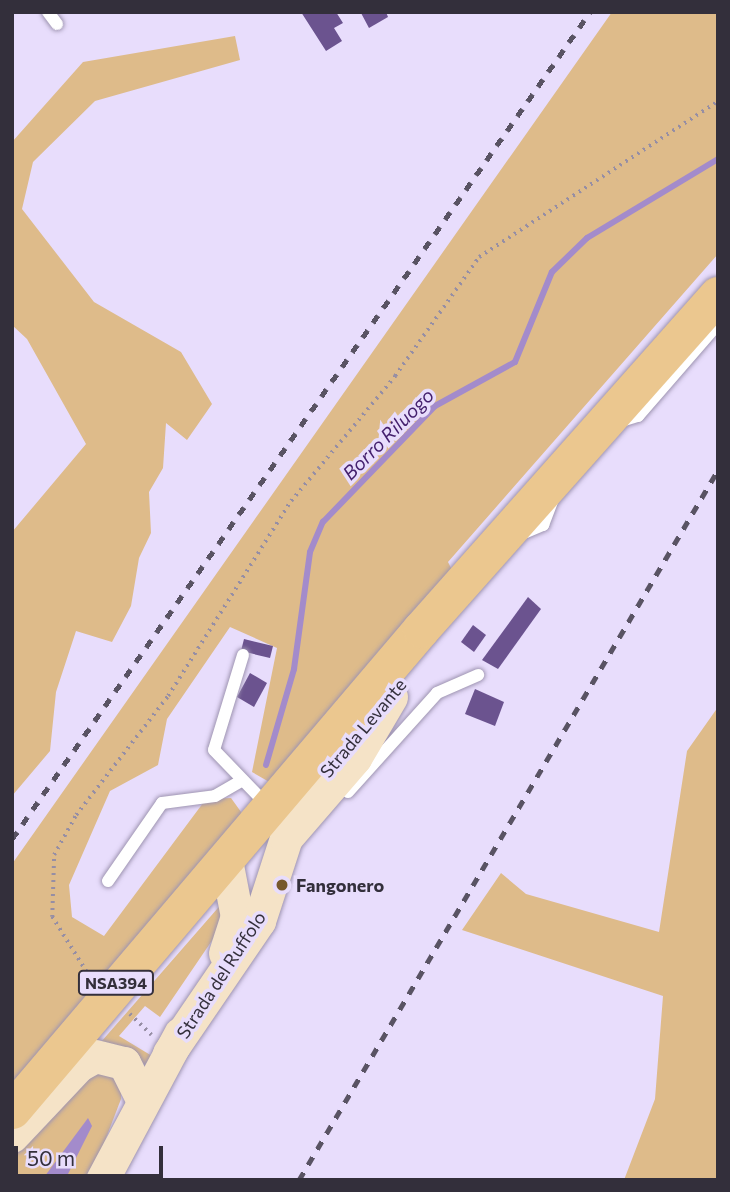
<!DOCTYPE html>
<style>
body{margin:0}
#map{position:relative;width:730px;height:1192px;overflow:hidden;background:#e8ddfc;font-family:Commissioner,sans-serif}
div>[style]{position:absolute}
.green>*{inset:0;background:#debb8a}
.water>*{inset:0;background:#a38bcb}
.stream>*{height:6px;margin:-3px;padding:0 3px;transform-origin:3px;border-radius:3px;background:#a38bcb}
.building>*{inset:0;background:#6b538f}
.path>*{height:3.5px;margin-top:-1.75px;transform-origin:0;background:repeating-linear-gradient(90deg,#968ea4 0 2px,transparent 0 7px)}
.roads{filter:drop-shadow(0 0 2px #9e94b1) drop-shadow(0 0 2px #9e94b1)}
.lane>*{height:12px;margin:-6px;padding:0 6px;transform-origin:6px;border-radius:6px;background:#fff}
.secondary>*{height:33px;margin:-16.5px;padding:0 16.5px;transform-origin:16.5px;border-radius:16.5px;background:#f5e3c7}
.primary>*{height:37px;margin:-18.5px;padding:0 18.5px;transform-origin:18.5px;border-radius:18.5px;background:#ebc78f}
.rail>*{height:5px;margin-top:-2.5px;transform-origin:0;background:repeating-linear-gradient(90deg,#595363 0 9px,transparent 0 18px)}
.dots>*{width:19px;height:19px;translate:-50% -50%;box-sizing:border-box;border:4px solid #e8ddfc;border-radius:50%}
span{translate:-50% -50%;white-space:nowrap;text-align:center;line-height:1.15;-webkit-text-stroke:7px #e8ddfc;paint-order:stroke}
.shield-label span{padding:2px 5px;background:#e8ddfc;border:2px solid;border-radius:5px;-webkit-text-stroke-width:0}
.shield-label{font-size:16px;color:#332f3b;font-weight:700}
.street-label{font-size:18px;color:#332f3b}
.poi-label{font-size:18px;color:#332f3b;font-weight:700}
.left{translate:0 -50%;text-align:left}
.water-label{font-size:19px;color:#44206d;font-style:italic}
.frame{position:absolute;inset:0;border:14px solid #332f3b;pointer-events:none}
.scale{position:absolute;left:14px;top:1146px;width:149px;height:32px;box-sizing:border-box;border:4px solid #332f3b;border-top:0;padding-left:9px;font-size:21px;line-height:24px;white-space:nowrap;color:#332f3b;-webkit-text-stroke:5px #e8ddfc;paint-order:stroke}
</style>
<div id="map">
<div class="green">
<i style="clip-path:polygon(612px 12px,718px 12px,718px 254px,448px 562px,452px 570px,271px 783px,252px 772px,277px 648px,230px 627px,167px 719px,158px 765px,110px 791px,69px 885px,72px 917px,104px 936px,206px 799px,231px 798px,244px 816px,12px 1084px,12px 864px)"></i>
<i style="clip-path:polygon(235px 36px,240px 60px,95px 101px,33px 162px,22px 209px,94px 302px,181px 352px,212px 404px,187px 440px,166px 423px,163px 468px,149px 492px,151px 533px,139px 558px,131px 606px,112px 642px,76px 631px,56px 692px,50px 751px,12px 796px,12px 532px,86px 444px,27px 339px,12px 325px,12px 142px,83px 62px)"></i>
<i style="clip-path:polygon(718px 707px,718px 1180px,624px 1180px,655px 1099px,663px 996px,462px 930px,501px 873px,526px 894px,659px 932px,687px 751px)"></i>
<i style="clip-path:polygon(224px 901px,226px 920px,160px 1017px,145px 1006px,119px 1036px,152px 1056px,143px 1071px,101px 1042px)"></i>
<i style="clip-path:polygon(106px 1068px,121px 1087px,121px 1099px,90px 1180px,12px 1180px,12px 1145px,60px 1092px)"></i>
</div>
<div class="water">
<i style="clip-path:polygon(88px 1118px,92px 1126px,65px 1180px,42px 1180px)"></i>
</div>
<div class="stream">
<i style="left:266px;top:765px;width:100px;rotate:-73.7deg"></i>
<i style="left:294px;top:669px;width:118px;rotate:-82.2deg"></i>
<i style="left:310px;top:552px;width:33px;rotate:-67deg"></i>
<i style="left:323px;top:522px;width:161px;rotate:-46deg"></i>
<i style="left:435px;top:406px;width:91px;rotate:-28.8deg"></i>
<i style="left:515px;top:362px;width:97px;rotate:-67.7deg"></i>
<i style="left:552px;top:272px;width:49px;rotate:-44.2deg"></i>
<i style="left:587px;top:238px;width:153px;rotate:-31.1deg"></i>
</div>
<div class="building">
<i style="clip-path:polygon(301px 12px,336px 12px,343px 23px,334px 28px,342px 41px,326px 51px)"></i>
<i style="clip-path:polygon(386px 12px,388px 17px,369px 28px,361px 13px)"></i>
<i style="clip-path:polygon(528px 597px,541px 609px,498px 669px,482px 660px)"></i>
<i style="clip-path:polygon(473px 625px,486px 635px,474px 652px,461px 642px)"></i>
<i style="clip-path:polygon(244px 639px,273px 646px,270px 658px,241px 651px)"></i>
<i style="clip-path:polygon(250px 673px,267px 683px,254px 707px,237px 697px)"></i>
<i style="clip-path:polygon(475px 689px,504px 702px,495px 726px,465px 714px)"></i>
</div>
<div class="path">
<i style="left:90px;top:978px;width:72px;rotate:-121.9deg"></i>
<i style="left:52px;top:917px;width:62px;rotate:-88.2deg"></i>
<i style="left:54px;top:855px;width:46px;rotate:-61.2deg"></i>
<i style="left:76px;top:815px;width:150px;rotate:-52.3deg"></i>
<i style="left:168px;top:696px;width:231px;rotate:-57.8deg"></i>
<i style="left:291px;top:501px;width:163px;rotate:-50.2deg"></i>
<i style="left:395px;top:376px;width:146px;rotate:-54.8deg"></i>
<i style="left:479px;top:257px;width:285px;rotate:-33.1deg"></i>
<i style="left:130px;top:1014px;width:30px;rotate:44deg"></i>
</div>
<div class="roads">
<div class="lane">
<i style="left:48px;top:12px;width:15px;rotate:53deg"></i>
<i style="left:618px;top:422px;width:21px;rotate:-17deg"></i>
<i style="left:638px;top:416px;width:122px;rotate:-49deg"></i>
<i style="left:512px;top:538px;width:34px;rotate:-23deg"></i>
<i style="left:543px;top:525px;width:31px;rotate:-69deg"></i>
<i style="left:243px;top:655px;width:99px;rotate:107deg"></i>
<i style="left:214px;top:750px;width:78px;rotate:46deg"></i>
<i style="left:348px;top:792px;width:133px;rotate:-48deg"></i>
<i style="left:437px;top:693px;width:45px;rotate:-23.7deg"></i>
<i style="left:108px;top:881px;width:95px;rotate:-55.3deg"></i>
<i style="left:162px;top:803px;width:53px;rotate:-7.5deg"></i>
<i style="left:215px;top:796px;width:28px;rotate:-30deg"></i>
</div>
<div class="secondary">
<i style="left:225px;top:953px;width:38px;rotate:-72deg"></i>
<i style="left:237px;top:917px;width:58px;rotate:-100.9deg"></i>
<i style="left:169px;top:1053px;width:160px;rotate:-55.7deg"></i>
<i style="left:259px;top:921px;width:87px;rotate:-72deg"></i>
<i style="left:286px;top:838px;width:106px;rotate:-49.2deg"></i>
<i style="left:355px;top:758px;width:71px;rotate:-59.5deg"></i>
<i style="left:12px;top:1136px;width:98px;rotate:-46.7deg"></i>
<i style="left:79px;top:1065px;width:18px;rotate:-29deg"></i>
<i style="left:95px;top:1056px;width:30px;rotate:14deg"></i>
<i style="left:124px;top:1063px;width:40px;rotate:63.4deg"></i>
<i style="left:102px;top:1180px;width:166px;rotate:-61.9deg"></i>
</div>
<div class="primary">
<i style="left:12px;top:1110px;width:631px;rotate:-49.63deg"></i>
<i style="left:421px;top:629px;width:447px;rotate:-48.4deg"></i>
</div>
</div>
<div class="rail">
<i style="left:12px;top:839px;width:1009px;rotate:-55.05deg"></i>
<i style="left:299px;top:1180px;width:824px;rotate:-59.45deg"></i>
</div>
<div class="dots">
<i style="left:282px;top:885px;background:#77592d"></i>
</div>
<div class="shield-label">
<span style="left:116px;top:983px">NSA394</span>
</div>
<div class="street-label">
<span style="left:363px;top:728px;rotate:-50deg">Strada Levante</span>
<span style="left:221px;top:975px;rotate:-57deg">Strada del Ruffolo</span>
</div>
<div class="poi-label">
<span class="left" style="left:296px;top:885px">Fangonero</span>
</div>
<div class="water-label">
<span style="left:388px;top:434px;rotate:-45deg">Borro Riluogo</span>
</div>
<div class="frame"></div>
<div class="scale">50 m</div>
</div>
